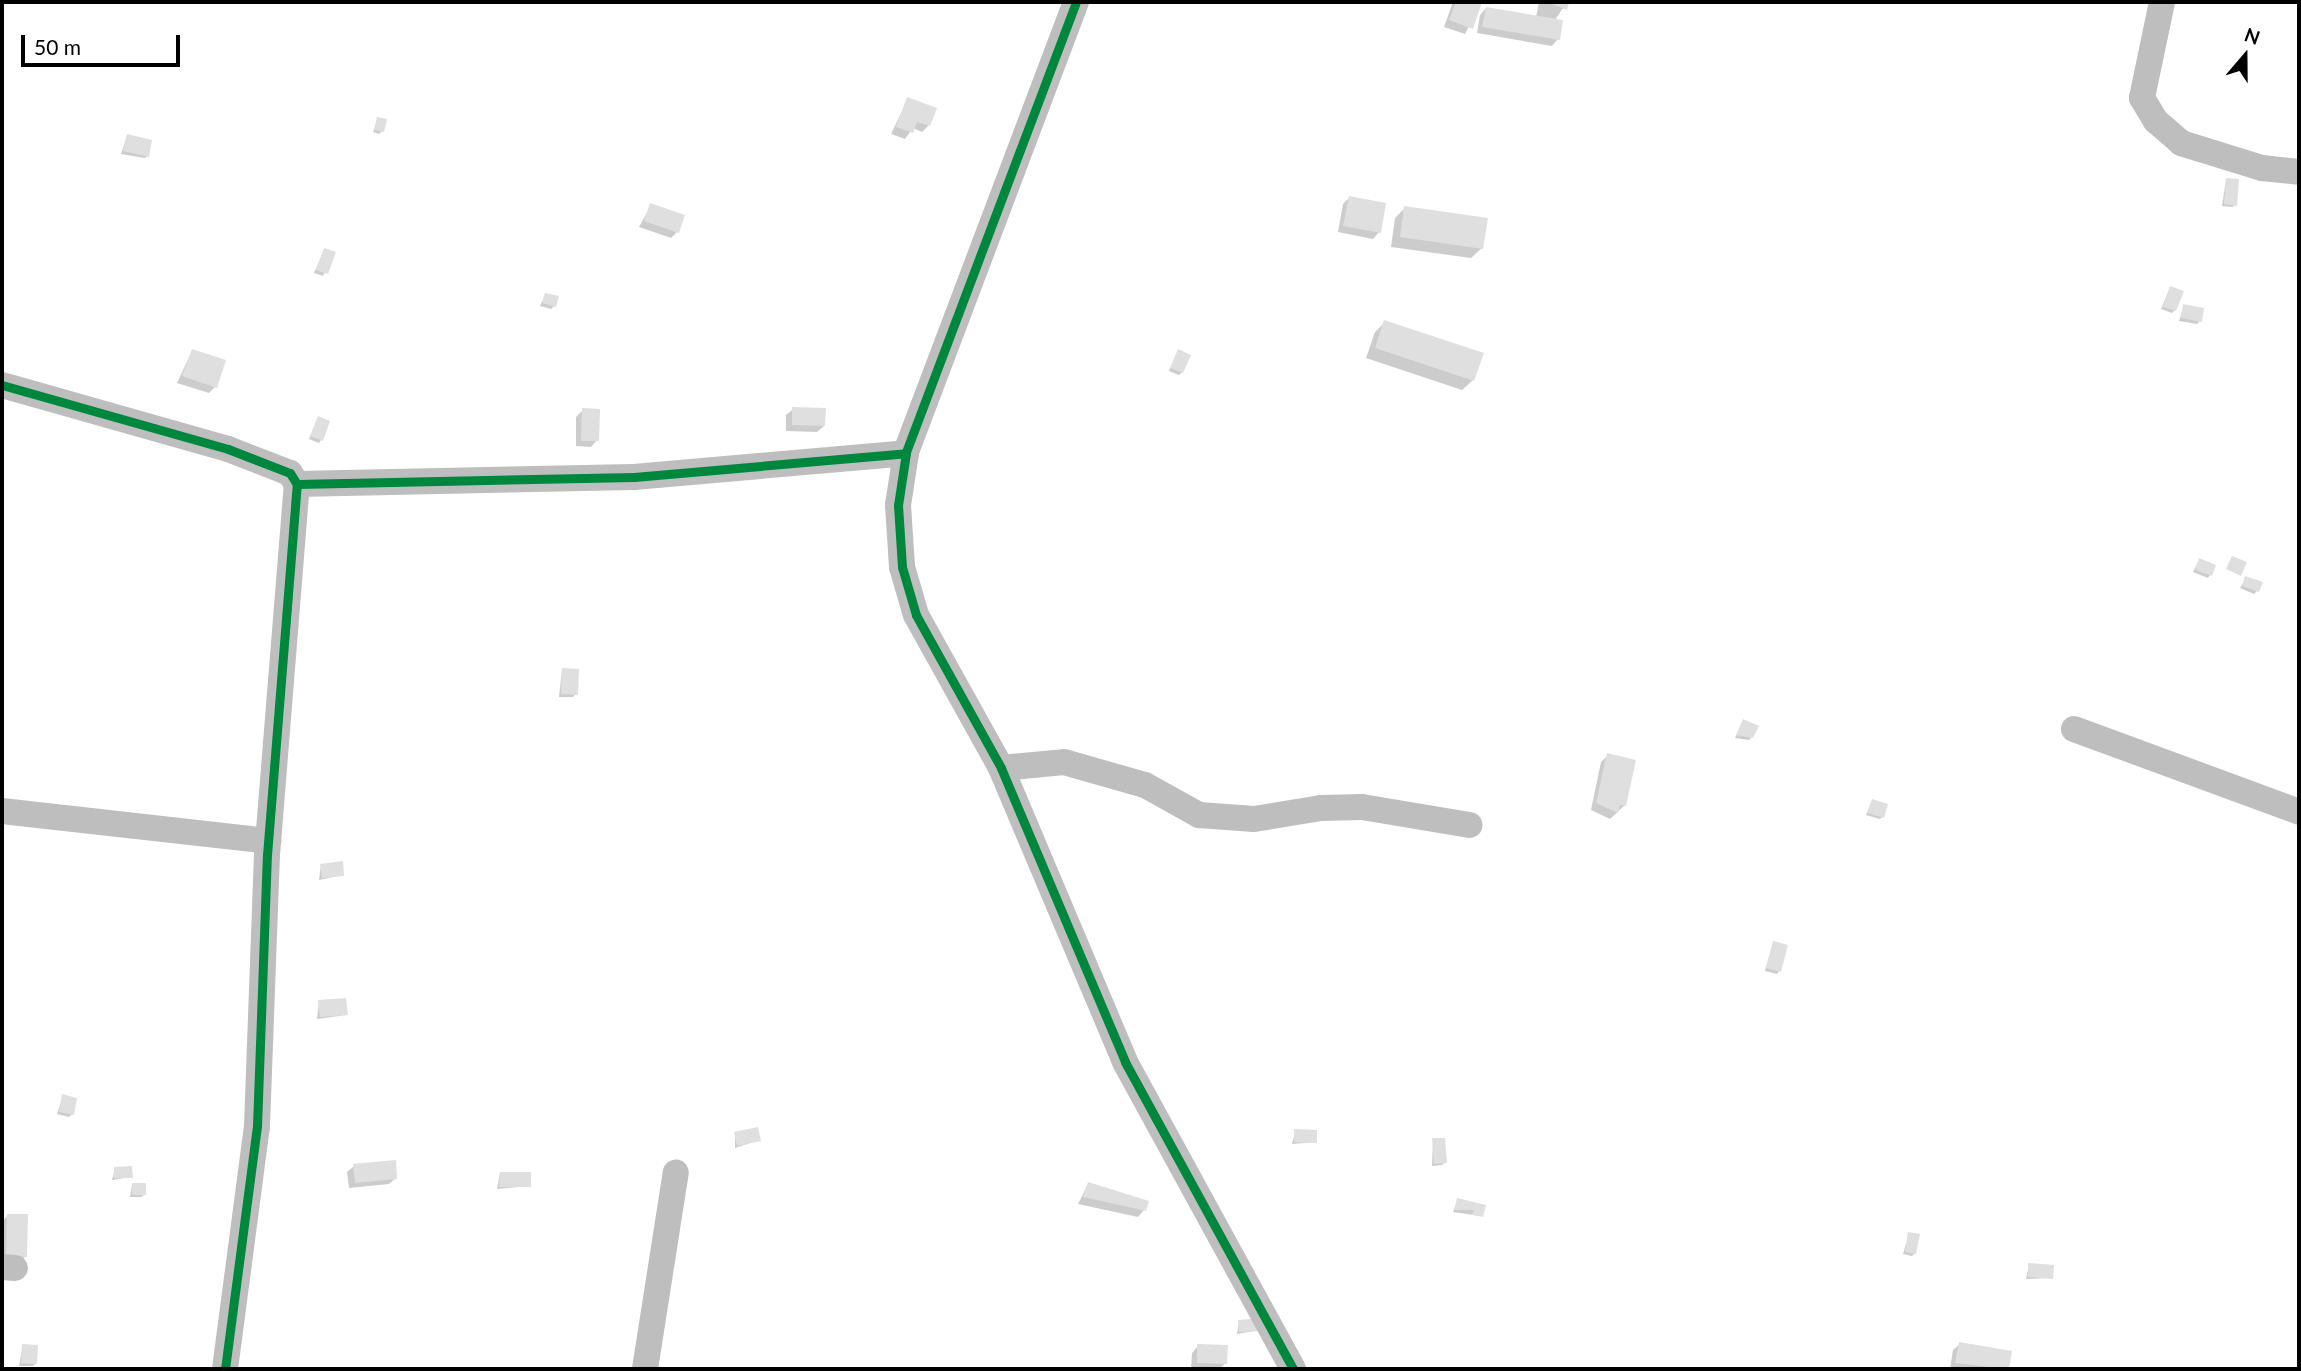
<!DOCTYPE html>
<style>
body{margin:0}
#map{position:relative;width:2301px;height:1371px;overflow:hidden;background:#fff;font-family:Lato,sans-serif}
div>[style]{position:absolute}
.shadow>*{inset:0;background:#0003}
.building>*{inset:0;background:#dfdfdf}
.street>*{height:26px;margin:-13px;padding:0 13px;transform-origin:13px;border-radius:13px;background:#bebebe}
.cycleway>*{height:9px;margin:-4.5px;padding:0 4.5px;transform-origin:4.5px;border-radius:4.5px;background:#00873e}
span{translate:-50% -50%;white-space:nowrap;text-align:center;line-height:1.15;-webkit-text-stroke:5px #fff;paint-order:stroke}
.frame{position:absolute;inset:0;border:4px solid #000;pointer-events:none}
.north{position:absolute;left:2210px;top:21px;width:70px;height:70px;-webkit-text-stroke:5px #fff;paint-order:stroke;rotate:20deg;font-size:19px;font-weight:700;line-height:28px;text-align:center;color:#000}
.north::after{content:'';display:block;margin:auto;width:24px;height:32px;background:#000;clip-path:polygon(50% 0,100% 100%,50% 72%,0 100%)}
.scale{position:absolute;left:21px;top:35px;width:159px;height:32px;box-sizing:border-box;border:4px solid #000;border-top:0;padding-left:9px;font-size:21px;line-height:24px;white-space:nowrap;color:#000;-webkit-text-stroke:5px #fff;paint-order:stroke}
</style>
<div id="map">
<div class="shadow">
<i style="clip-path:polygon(1453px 2px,1481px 2px,1465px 34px,1444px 27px)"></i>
<i style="clip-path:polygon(1539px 2px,1567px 2px,1555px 20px,1558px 39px,1552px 46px,1477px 33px,1480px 15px,1486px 8px,1536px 17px)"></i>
<i style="clip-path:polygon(908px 99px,929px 125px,922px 132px,913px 128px,905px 139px,891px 134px)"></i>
<i style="clip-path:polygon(378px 119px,382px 131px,379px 134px,373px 132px)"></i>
<i style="clip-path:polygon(127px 136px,147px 156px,145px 158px,121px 154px)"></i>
<i style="clip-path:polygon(2226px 180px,2235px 205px,2232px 207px,2222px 206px)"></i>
<i style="clip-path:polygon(1349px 198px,1379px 232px,1373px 239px,1338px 232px,1343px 204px)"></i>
<i style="clip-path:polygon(651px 205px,677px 232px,671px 238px,639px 227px)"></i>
<i style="clip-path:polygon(1405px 208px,1482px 248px,1471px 258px,1391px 247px,1395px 218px)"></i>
<i style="clip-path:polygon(324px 250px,334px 253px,323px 276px,314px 273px)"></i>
<i style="clip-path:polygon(2170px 288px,2175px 310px,2172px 313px,2161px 309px)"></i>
<i style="clip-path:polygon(545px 295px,554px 306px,551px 309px,540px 306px)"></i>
<i style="clip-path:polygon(2184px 306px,2200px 321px,2197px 324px,2179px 321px)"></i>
<i style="clip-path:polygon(1385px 322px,1473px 380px,1462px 390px,1366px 358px,1375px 332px)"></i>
<i style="clip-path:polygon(192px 351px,215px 387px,209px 393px,177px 383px)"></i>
<i style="clip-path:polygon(1178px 351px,1182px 372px,1179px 375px,1169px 371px)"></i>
<i style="clip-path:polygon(793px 409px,824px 426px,817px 432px,786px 431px,786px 415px)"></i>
<i style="clip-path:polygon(583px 410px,597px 440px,591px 447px,576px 446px,576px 417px)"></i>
<i style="clip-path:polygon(318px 418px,321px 440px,319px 443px,309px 439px)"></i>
<i style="clip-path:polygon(2199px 560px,2210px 575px,2208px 578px,2193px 572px)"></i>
<i style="clip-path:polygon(2246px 578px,2257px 591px,2254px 594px,2240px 588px)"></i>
<i style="clip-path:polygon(562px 670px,576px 694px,573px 697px,559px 697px)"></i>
<i style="clip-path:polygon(1743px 721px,1752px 737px,1749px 740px,1735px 738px)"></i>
<i style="clip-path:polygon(1608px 755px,1625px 805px,1610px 819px,1591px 810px,1601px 762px)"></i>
<i style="clip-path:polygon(1872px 801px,1882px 817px,1880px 819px,1866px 815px)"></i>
<i style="clip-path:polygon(321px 865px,343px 875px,319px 880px)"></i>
<i style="clip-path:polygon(1773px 943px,1779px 971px,1777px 974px,1765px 971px)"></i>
<i style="clip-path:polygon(319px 1002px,346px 1015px,317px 1019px)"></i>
<i style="clip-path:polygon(63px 1096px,72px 1114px,69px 1117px,57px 1114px)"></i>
<i style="clip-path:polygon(1295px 1131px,1315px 1142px,1292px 1144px)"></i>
<i style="clip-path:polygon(735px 1133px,759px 1140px,735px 1148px)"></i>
<i style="clip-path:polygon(1433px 1140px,1445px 1162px,1442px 1165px,1432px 1166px)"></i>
<i style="clip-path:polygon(354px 1166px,396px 1178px,389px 1184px,349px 1188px,347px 1172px)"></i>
<i style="clip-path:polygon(115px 1169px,131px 1177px,112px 1180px)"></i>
<i style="clip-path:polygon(500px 1173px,529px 1186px,497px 1189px)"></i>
<i style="clip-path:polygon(1088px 1184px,1144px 1210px,1138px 1217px,1078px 1204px)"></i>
<i style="clip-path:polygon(132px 1185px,144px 1195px,141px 1197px,130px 1197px)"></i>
<i style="clip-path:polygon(1458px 1200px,1484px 1206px,1481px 1216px,1453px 1212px)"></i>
<i style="clip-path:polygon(8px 1215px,26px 1256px,19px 1262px,2px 1262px,2px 1222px)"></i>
<i style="clip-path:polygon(1909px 1234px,1915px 1253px,1912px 1256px,1903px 1254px)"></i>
<i style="clip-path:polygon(2029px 1265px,2051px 1278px,2026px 1279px)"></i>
<i style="clip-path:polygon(1239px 1322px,1260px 1330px,1237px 1334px)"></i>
<i style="clip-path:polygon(1960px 1344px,2010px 1353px,2007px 1369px,1950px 1369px,1953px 1350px)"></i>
<i style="clip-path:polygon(23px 1345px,35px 1364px,33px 1366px,19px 1366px)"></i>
<i style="clip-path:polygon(1198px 1346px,1226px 1363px,1219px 1369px,1191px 1369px,1192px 1353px)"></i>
</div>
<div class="building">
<i style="clip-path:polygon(1456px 2px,1482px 2px,1473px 29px,1449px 20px)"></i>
<i style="clip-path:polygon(1546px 2px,1569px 2px,1567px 10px)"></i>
<i style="clip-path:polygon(1486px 7px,1563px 20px,1560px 40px,1482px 27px)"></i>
<i style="clip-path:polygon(907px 97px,937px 108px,930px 126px,917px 122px,913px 133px,896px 127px)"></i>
<i style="clip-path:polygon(377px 117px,387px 119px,384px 132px,374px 130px)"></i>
<i style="clip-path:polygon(127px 134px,152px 140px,149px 157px,123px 151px)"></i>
<i style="clip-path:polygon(2226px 178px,2239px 179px,2237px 206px,2224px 204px)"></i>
<i style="clip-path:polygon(1349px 196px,1386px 203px,1381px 233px,1343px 226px)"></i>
<i style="clip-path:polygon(650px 203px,685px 215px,679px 233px,644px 221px)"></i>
<i style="clip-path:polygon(1404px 206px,1488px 218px,1483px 249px,1400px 237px)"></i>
<i style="clip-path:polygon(324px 248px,336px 252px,328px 274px,316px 270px)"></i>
<i style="clip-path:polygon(2170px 286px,2184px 291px,2176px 311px,2163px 307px)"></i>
<i style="clip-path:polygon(545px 293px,559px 296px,556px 307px,542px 303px)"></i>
<i style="clip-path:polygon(2183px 304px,2204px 308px,2202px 322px,2181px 318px)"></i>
<i style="clip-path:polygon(1384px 320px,1484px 353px,1474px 381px,1375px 348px)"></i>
<i style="clip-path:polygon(192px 349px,226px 360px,217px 388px,182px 376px)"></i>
<i style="clip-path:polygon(1178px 349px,1191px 355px,1183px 373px,1170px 368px)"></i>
<i style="clip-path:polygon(792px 407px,826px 408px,825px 426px,792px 425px)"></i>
<i style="clip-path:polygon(582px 408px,600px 409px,599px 441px,581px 441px)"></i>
<i style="clip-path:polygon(318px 416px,330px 421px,323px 441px,310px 436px)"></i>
<i style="clip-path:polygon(2232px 556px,2247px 562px,2241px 576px,2226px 569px)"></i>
<i style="clip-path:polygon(2199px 558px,2216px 565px,2212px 576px,2195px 570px)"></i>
<i style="clip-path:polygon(2245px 576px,2263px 582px,2259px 592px,2242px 586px)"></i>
<i style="clip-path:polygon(562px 668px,579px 669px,578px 695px,561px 694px)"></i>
<i style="clip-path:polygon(1743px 719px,1759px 726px,1753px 738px,1736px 735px)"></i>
<i style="clip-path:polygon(1607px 753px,1636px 760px,1626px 806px,1620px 805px,1618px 813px,1596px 803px)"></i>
<i style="clip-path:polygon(1872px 799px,1888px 804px,1884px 818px,1867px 813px)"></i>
<i style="clip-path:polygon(343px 861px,344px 876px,322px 878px,320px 864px)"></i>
<i style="clip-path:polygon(1773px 941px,1788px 945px,1781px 972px,1766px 968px)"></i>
<i style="clip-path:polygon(346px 998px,348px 1015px,320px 1017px,318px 1000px)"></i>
<i style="clip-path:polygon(62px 1094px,77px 1098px,74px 1115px,59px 1112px)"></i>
<i style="clip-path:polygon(758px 1127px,761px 1141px,737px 1146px,734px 1132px)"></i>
<i style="clip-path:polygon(1294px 1129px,1317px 1130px,1317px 1143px,1294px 1142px)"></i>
<i style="clip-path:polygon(1432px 1138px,1445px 1138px,1447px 1163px,1434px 1164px)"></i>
<i style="clip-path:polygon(396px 1160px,397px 1179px,355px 1183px,353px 1164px)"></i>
<i style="clip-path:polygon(132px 1166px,133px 1178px,114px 1178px,114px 1167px)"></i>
<i style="clip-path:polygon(500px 1172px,531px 1172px,531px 1187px,499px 1187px)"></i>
<i style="clip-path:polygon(1088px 1182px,1149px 1201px,1146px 1211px,1083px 1197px)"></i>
<i style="clip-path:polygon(132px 1183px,146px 1183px,146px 1195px,132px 1195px)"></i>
<i style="clip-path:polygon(1457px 1198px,1486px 1205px,1483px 1217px,1472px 1215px,1474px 1210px,1454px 1210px)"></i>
<i style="clip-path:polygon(7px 1214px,28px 1214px,27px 1257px,6px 1256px)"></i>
<i style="clip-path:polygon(1908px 1232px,1920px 1234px,1916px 1254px,1905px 1252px)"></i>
<i style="clip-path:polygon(2028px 1263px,2054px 1265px,2053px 1279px,2028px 1277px)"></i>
<i style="clip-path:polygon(1261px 1318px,1262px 1331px,1239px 1332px,1238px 1320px)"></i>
<i style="clip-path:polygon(1959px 1342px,2012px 1351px,2009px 1369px,1955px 1363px)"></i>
<i style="clip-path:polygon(22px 1344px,38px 1345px,37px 1364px,21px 1363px)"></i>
<i style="clip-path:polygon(1197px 1344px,1228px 1345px,1227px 1364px,1197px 1363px)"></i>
</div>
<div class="street">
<i style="left:1076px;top:2px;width:482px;rotate:110.7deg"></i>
<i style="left:906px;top:453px;width:53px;rotate:98.7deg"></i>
<i style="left:898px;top:505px;width:62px;rotate:86.3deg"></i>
<i style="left:902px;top:567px;width:50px;rotate:73.7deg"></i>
<i style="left:916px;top:615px;width:175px;rotate:60.9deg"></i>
<i style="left:1001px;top:768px;width:319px;rotate:67.1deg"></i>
<i style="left:1125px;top:1062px;width:350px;rotate:61.3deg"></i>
<i style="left:2162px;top:2px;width:98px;rotate:101.8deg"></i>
<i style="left:2142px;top:98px;width:27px;rotate:59deg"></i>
<i style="left:2156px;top:121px;width:33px;rotate:41deg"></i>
<i style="left:2181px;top:143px;width:85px;rotate:17.2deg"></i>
<i style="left:2262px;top:168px;width:37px;rotate:6deg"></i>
<i style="left:2px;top:385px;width:235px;rotate:15.8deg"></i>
<i style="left:228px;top:449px;width:66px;rotate:21.2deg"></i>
<i style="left:290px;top:473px;width:13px;rotate:58deg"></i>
<i style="left:297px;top:484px;width:337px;rotate:-1.2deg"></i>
<i style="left:634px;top:477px;width:273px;rotate:-5deg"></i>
<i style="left:2074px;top:729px;width:240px;rotate:20.2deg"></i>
<i style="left:1001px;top:768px;width:63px;rotate:-5.4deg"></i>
<i style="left:1064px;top:762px;width:84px;rotate:15.9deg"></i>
<i style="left:1145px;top:785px;width:62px;rotate:29.1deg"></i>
<i style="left:1199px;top:815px;width:55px;rotate:4.2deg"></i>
<i style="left:1254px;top:819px;width:68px;rotate:-9.3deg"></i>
<i style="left:1321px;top:808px;width:41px;rotate:-1.4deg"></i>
<i style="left:1362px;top:807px;width:109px;rotate:9.5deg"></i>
<i style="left:2px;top:811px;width:268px;rotate:6.4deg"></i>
<i style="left:2px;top:1267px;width:13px;rotate:4deg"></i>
<i style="left:225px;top:1369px;width:245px;rotate:-82.5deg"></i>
<i style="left:257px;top:1126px;width:271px;rotate:-87.9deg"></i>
<i style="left:267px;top:855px;width:372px;rotate:-85.4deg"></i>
<i style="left:645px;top:1369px;width:199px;rotate:-81.1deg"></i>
</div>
<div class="cycleway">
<i style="left:1076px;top:2px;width:482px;rotate:110.7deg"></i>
<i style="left:906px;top:453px;width:53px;rotate:98.7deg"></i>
<i style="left:898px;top:505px;width:62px;rotate:86.3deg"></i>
<i style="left:902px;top:567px;width:50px;rotate:73.7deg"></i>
<i style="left:916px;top:615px;width:175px;rotate:60.9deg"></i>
<i style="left:1001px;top:768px;width:319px;rotate:67.1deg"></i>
<i style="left:1125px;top:1062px;width:350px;rotate:61.3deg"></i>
<i style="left:2px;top:385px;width:235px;rotate:15.8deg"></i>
<i style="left:228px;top:449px;width:66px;rotate:21.2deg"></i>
<i style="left:290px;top:473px;width:13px;rotate:58deg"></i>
<i style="left:297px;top:484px;width:337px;rotate:-1.2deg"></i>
<i style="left:634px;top:477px;width:273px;rotate:-5deg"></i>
<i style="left:225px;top:1369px;width:245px;rotate:-82.5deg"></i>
<i style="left:257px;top:1126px;width:271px;rotate:-87.9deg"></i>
<i style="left:267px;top:855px;width:372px;rotate:-85.4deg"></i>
</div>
<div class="frame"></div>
<div class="north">N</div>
<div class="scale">50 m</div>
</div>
